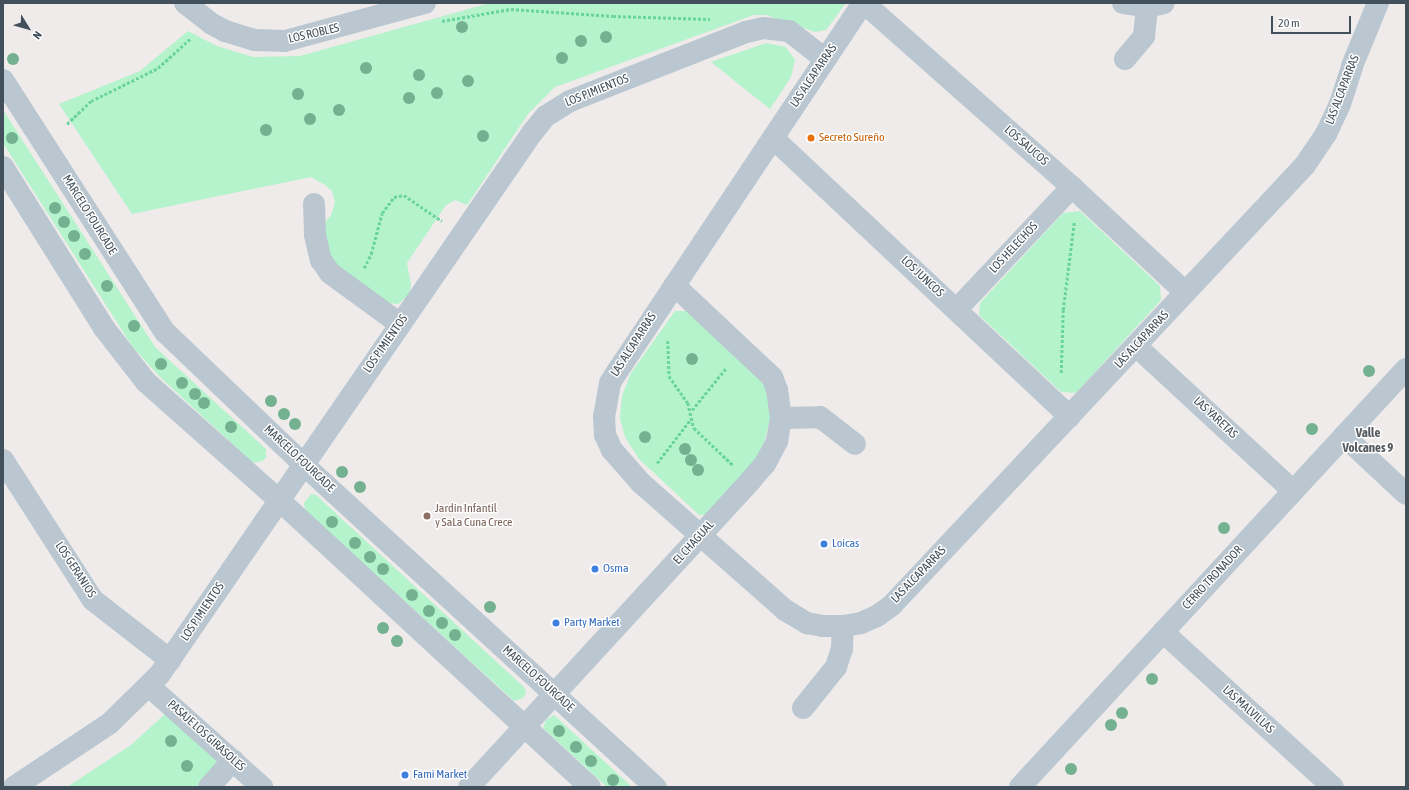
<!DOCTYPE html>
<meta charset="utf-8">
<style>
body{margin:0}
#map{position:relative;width:1409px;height:790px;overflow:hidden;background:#efebeb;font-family:"Asap Condensed",sans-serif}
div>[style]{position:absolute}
.green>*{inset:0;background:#b4f3cb}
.path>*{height:2.5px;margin-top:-1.25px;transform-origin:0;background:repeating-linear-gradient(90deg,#69d49d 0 3px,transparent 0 5px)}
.minor>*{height:22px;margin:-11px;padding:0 11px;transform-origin:11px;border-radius:11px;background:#bac7d0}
.trees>*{width:12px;height:12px;margin:-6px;border-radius:50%;background:#73b190}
.dots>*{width:11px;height:11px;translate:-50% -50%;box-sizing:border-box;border:2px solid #fff;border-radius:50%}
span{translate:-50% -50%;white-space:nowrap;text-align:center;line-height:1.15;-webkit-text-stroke:3px #fff;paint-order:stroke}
.street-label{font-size:12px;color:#42505b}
.food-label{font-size:12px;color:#c56008}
.left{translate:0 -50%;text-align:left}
.education-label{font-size:12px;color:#785e54}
.shop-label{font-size:12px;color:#366cbe}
.neighbourhood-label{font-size:13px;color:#585c61;font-weight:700}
.frame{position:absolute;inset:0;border:4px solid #42505b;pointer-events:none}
.north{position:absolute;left:8px;top:8px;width:40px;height:40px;-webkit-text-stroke:3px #fff;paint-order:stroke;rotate:127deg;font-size:11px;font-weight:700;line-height:16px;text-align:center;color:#42505b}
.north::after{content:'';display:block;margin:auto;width:14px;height:18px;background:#42505b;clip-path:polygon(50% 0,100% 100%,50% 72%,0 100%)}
.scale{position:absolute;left:1271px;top:16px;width:80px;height:18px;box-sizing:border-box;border:2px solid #42505b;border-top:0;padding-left:5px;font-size:12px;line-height:14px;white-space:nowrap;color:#42505b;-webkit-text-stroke:3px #fff;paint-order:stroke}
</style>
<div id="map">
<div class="green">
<i style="clip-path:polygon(490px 3px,846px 3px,826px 30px,815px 32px,766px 15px,754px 15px,555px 87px,528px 114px,467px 205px,455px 200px,446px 205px,407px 263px,411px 285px,409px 294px,398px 304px,383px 303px,336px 269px,320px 228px,331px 215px,335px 203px,332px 191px,325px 185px,311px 177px,132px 214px,59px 104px,140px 71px,188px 31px,217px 46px,253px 57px,300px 56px)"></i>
<i style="clip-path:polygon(766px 43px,786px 47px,795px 60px,791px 77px,770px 109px,711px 62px)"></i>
<i style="clip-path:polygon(3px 110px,155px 347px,266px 449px,266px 457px,263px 461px,253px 463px,159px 376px,132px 346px,3px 143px)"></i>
<i style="clip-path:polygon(1080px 211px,1160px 286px,1161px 300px,1076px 393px,1061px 392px,979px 315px,980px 303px,1063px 213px)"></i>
<i style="clip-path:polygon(675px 311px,688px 311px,765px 384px,771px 415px,762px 452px,707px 515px,699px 515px,639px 459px,625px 437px,620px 418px,622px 396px,631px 373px)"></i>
<i style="clip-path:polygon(311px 494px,316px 495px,525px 688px,526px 693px,523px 698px,514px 701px,305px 510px,304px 503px)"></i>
<i style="clip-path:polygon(166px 713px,221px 764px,199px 787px,67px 787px,131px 745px)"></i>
<i style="clip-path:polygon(554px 715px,632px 787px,607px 787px,543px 728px,546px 720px)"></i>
</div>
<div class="path">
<i style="left:442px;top:21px;width:70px;rotate:-9.9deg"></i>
<i style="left:511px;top:9px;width:102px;rotate:3.9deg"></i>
<i style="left:613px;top:16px;width:97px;rotate:1.8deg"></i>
<i style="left:67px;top:124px;width:33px;rotate:-44deg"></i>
<i style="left:91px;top:101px;width:75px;rotate:-26.2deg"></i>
<i style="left:158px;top:68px;width:45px;rotate:-42.3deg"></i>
<i style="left:364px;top:268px;width:16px;rotate:-63deg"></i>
<i style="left:371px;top:254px;width:42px;rotate:-75deg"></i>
<i style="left:382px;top:213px;width:20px;rotate:-53deg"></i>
<i style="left:394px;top:197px;width:10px;rotate:-11deg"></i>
<i style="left:404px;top:195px;width:46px;rotate:34.4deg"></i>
<i style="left:668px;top:341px;width:35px;rotate:88deg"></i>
<i style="left:669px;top:376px;width:33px;rotate:55deg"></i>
<i style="left:688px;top:403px;width:26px;rotate:77deg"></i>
<i style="left:694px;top:428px;width:54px;rotate:43.5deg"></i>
<i style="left:1061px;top:373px;width:63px;rotate:-88.2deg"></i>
<i style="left:1063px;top:310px;width:88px;rotate:-82.8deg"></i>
<i style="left:692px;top:410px;width:55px;rotate:-50.9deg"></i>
<i style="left:657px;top:463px;width:54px;rotate:-52.5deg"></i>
</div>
<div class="minor">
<i style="left:185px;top:3px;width:34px;rotate:38deg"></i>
<i style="left:212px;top:24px;width:15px;rotate:28deg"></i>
<i style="left:225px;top:31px;width:31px;rotate:17deg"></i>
<i style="left:255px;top:40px;width:30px;rotate:2deg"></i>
<i style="left:285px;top:41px;width:145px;rotate:-15.2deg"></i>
<i style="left:863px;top:3px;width:441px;rotate:123.7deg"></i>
<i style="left:618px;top:370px;width:15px;rotate:122deg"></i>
<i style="left:610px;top:383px;width:34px;rotate:100deg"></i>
<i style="left:604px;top:416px;width:19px;rotate:87deg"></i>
<i style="left:605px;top:435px;width:17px;rotate:65deg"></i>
<i style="left:612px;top:450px;width:44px;rotate:48.7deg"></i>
<i style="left:641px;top:483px;width:192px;rotate:41.4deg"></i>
<i style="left:785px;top:610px;width:26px;rotate:31deg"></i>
<i style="left:807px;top:623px;width:16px;rotate:11deg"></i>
<i style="left:823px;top:626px;width:20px"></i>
<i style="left:843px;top:626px;width:18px;rotate:-9deg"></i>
<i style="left:861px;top:623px;width:17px;rotate:-24deg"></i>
<i style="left:877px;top:616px;width:19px;rotate:-36deg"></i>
<i style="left:892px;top:605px;width:603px;rotate:-46.81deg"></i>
<i style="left:1305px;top:165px;width:37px;rotate:-56deg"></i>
<i style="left:1326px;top:134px;width:33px;rotate:-65deg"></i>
<i style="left:1340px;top:104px;width:40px;rotate:-72deg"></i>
<i style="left:1352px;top:66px;width:68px;rotate:-67.6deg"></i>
<i style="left:864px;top:3px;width:278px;rotate:41.5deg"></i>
<i style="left:1072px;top:187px;width:154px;rotate:42.9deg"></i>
<i style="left:1123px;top:3px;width:24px;rotate:9deg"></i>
<i style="left:1147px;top:7px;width:17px;rotate:-13deg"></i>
<i style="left:1125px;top:59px;width:30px;rotate:-50deg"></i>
<i style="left:1144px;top:36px;width:29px;rotate:-84deg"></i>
<i style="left:3px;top:80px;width:300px;rotate:57.3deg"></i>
<i style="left:165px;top:332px;width:192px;rotate:43.7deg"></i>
<i style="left:304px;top:465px;width:477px;rotate:42.5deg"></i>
<i style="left:773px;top:138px;width:407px;rotate:43.2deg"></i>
<i style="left:3px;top:167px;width:190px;rotate:57.9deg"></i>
<i style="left:104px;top:328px;width:68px;rotate:52.1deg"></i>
<i style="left:146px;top:382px;width:178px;rotate:41.6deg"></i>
<i style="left:279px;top:500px;width:423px;rotate:42.7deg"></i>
<i style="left:314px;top:204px;width:31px;rotate:88deg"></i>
<i style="left:315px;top:235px;width:26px;rotate:77deg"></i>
<i style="left:321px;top:260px;width:16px;rotate:55deg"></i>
<i style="left:330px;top:273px;width:87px;rotate:36.1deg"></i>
<i style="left:957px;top:309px;width:168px;rotate:-46.7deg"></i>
<i style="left:1136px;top:346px;width:214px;rotate:42.7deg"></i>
<i style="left:781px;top:418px;width:39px;rotate:-1deg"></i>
<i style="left:820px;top:417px;width:44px;rotate:37.6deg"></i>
<i style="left:1344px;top:436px;width:85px;rotate:43.1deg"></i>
<i style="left:3px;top:460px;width:166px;rotate:57.3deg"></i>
<i style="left:93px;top:600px;width:98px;rotate:37.9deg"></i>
<i style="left:1163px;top:632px;width:230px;rotate:42.4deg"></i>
<i style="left:149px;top:686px;width:152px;rotate:41.8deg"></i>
<i style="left:803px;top:708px;width:53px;rotate:-51.2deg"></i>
<i style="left:836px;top:667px;width:19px;rotate:-72deg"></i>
<i style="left:842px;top:649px;width:23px;rotate:-88deg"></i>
<i style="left:14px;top:787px;width:114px;rotate:-33.6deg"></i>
<i style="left:109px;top:724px;width:71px;rotate:-44.4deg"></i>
<i style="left:160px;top:674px;width:657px;rotate:-55.49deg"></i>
<i style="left:532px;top:133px;width:22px;rotate:-51deg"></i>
<i style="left:546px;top:116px;width:28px;rotate:-32deg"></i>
<i style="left:570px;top:101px;width:189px;rotate:-21.4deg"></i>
<i style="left:746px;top:32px;width:17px;rotate:-13deg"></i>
<i style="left:763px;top:28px;width:26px;rotate:7deg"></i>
<i style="left:789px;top:31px;width:46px;rotate:37.9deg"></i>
<i style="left:209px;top:787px;width:36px;rotate:-48deg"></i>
<i style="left:469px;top:787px;width:417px;rotate:-47.4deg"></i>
<i style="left:751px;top:480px;width:21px;rotate:-49deg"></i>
<i style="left:765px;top:464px;width:26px;rotate:-62deg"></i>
<i style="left:777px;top:441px;width:23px;rotate:-80deg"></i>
<i style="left:781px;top:418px;width:28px;rotate:-98deg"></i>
<i style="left:777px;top:390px;width:14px;rotate:-111deg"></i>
<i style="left:772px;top:377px;width:134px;rotate:-136.8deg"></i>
<i style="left:1020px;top:787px;width:569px;rotate:-47.28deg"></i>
</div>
<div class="trees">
<i style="left:462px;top:27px"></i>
<i style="left:606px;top:37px"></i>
<i style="left:581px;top:41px"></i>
<i style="left:562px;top:58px"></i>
<i style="left:13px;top:59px"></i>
<i style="left:366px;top:68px"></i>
<i style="left:419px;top:75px"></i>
<i style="left:468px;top:81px"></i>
<i style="left:437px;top:93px"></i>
<i style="left:298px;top:94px"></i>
<i style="left:409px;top:98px"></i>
<i style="left:339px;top:110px"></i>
<i style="left:310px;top:119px"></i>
<i style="left:266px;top:130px"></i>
<i style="left:483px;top:136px"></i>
<i style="left:12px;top:138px"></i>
<i style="left:55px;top:208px"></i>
<i style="left:64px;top:222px"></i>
<i style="left:74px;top:236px"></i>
<i style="left:85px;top:254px"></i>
<i style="left:107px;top:286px"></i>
<i style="left:134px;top:326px"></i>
<i style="left:692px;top:359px"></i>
<i style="left:161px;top:364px"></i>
<i style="left:1369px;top:371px"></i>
<i style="left:182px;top:383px"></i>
<i style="left:195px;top:394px"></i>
<i style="left:271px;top:401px"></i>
<i style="left:204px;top:403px"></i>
<i style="left:284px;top:414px"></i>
<i style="left:295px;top:424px"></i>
<i style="left:231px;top:427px"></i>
<i style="left:1312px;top:429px"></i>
<i style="left:645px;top:437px"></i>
<i style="left:685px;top:449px"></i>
<i style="left:691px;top:460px"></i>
<i style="left:698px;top:470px"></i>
<i style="left:342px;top:472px"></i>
<i style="left:360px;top:487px"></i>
<i style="left:332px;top:522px"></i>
<i style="left:1224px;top:528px"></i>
<i style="left:355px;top:543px"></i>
<i style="left:370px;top:557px"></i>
<i style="left:383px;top:569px"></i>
<i style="left:412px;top:595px"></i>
<i style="left:490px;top:607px"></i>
<i style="left:429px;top:611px"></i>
<i style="left:442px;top:623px"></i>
<i style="left:383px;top:628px"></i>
<i style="left:455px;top:635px"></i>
<i style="left:397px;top:641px"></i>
<i style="left:1152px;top:679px"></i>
<i style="left:1122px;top:713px"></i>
<i style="left:1111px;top:725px"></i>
<i style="left:559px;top:731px"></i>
<i style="left:171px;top:741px"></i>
<i style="left:576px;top:747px"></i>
<i style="left:591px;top:761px"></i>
<i style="left:187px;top:766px"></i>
<i style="left:1071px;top:769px"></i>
<i style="left:613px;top:780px"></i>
</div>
<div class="dots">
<i style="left:811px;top:138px;background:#e8710a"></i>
<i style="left:427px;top:516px;background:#8d6e63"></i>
<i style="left:824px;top:544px;background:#3f7fe0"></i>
<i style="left:595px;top:569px;background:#3f7fe0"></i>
<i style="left:556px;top:623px;background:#3f7fe0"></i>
<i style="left:405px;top:775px;background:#3f7fe0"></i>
</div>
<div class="street-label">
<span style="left:314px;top:34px;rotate:-13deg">LOS ROBLES</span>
<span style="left:814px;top:76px;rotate:-56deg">LAS ALCAPARRAS</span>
<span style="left:1343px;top:90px;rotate:-69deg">LAS ALCAPARRAS</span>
<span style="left:597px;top:91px;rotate:-22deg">LOS PIMIENTOS</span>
<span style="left:1026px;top:146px;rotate:41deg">LOS SAUCOS</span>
<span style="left:89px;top:215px;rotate:58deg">MARCELO FOURCADE</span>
<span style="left:1014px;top:248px;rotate:-47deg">LOS HELECHOS</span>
<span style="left:922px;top:277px;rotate:43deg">LOS JUNCOS</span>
<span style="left:1142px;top:340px;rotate:-47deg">LAS ALCAPARRAS</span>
<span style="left:386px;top:344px;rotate:-55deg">LOS PIMIENTOS</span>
<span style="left:634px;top:345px;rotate:-57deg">LAS ALCAPARRAS</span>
<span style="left:1215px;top:418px;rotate:43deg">LAS YARETAS</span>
<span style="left:299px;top:459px;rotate:43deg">MARCELO FOURCADE</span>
<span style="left:694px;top:543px;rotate:-48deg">EL CHAGUAL</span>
<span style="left:75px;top:570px;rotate:57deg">LOS GERANIOS</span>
<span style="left:919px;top:575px;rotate:-46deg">LAS ALCAPARRAS</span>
<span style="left:1213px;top:578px;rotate:-47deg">CERRO TRONADOR</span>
<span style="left:203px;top:612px;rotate:-56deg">LOS PIMIENTOS</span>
<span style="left:538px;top:679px;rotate:42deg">MARCELO FOURCADE</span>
<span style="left:1248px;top:710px;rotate:42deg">LAS MALVILLAS</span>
<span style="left:206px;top:736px;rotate:42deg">PASAJE LOS GIRASOLES</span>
</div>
<div class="food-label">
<span class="left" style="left:819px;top:138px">Secreto Sureño</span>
</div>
<div class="education-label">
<span class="left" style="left:435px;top:516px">Jardín Infantil<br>y SaLa Cuna Crece</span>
</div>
<div class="shop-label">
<span class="left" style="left:832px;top:544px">Loicas</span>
<span class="left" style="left:603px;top:569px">Osma</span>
<span class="left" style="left:564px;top:623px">Party Market</span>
<span class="left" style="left:413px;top:775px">Fami Market</span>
</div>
<div class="neighbourhood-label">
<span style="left:1368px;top:441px">Valle<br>Volcanes 9</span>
</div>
<div class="frame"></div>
<div class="north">N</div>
<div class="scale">20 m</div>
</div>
